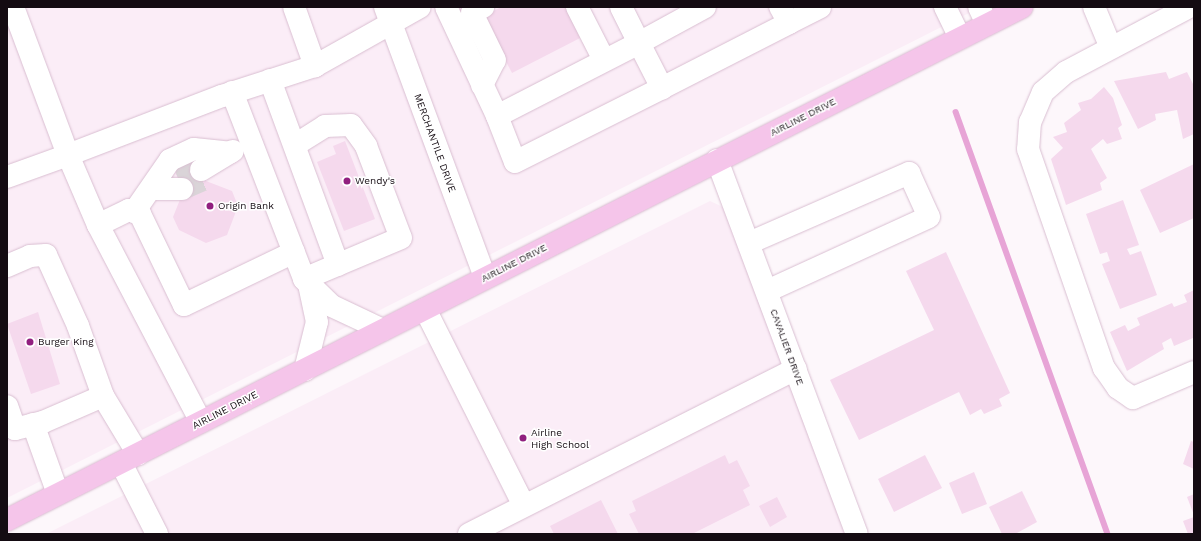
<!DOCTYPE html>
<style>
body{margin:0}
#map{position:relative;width:1201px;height:541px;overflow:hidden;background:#fdf7fb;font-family:"Work Sans",sans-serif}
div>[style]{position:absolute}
.built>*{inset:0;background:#fbedf7}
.stream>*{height:5.5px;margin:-2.75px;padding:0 2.75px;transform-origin:2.75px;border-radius:2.75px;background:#e7a4d6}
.building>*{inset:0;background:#f5d9ed}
.minor-tunnel>*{height:22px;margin-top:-11px;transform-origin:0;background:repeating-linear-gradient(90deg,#dad4d8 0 22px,transparent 0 33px)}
.roads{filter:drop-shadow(0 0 1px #d9bed1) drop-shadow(0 0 1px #d9bed1)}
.minor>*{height:22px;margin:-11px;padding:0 11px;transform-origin:11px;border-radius:11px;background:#fff}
.major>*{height:22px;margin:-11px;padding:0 11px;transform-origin:11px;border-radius:11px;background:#f5c5ea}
.dots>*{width:11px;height:11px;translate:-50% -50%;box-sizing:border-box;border:2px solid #fff;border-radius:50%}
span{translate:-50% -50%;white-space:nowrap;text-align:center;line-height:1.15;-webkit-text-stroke:3px #fff;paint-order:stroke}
.street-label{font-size:10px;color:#140b12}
.poi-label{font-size:10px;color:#140b12}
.left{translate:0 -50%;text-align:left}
.frame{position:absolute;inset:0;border:8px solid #140b12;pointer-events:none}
</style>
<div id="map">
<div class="built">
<i style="clip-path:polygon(7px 7px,981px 7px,7px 498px)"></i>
<i style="clip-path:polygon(710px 201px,725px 208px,846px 534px,46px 534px)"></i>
</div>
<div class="stream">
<i style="left:956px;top:112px;width:449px;rotate:70.2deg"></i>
</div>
<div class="building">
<i style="clip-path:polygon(501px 7px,569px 7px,584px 36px,512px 73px,483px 17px)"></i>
<i style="clip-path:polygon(1166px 72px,1169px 79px,1187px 72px,1194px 86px,1194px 134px,1183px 139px,1177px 110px,1155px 114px,1156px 120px,1138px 129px,1114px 81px)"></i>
<i style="clip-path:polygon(1104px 87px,1113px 98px,1122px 125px,1118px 128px,1122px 139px,1107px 144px,1103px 139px,1091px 149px,1107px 178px,1100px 183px,1102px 190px,1066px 205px,1051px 159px,1063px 148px,1053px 137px,1067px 132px,1064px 123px,1081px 110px,1078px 103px,1091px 99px)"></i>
<i style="clip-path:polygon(345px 141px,375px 219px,344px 231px,317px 162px,336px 154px,333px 146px)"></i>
<i style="clip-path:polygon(196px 157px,206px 181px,232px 191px,238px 206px,227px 235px,206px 243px,179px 230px,173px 217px,183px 192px,173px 167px)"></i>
<i style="clip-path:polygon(1194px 164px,1194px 218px,1160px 233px,1140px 190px)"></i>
<i style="clip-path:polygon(1123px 200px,1139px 245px,1127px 249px,1130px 255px,1141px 251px,1157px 295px,1120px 309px,1102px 264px,1110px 261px,1107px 252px,1100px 254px,1086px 214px)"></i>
<i style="clip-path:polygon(946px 252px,1010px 393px,999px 399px,1002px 406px,984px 414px,981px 409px,970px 415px,959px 392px,859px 440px,830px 380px,934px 330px,906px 271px)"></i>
<i style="clip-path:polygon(1194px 290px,1193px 338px,1174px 346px,1171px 338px,1162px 343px,1164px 349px,1127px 371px,1110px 332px,1125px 325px,1128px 331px,1140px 325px,1137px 318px,1172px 303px,1174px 307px,1187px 302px,1184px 295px)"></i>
<i style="clip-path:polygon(38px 312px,60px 384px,31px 394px,7px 324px)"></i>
<i style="clip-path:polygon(1191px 441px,1194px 442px,1194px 469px,1183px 464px)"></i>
<i style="clip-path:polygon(725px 455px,729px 464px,737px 460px,750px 486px,743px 490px,750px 505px,692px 534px,639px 534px,629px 514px,636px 511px,632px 501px)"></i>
<i style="clip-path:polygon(925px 455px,942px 488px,894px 512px,878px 479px)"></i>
<i style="clip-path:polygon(974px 472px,987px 504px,962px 514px,949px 483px)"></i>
<i style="clip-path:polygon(1022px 491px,1037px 522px,1015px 534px,1002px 534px,989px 507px)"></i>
<i style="clip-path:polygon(1194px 494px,1194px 515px,1187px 497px)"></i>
<i style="clip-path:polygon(777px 497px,787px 517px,770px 527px,759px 506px)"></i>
<i style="clip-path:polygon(601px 500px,618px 534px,554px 534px,550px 526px)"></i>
<i style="clip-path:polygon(1194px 517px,1194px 534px,1188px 534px,1183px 521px)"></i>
</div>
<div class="minor-tunnel">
<i style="left:175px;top:171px;width:25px;rotate:-23deg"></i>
<i style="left:182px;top:189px;width:25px;rotate:-23deg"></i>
</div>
<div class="roads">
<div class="minor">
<i style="left:13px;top:7px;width:158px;rotate:69.6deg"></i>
<i style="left:68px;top:155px;width:165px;rotate:-21deg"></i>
<i style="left:222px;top:96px;width:98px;rotate:-17.9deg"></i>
<i style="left:294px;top:7px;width:63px;rotate:70.4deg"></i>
<i style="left:315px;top:66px;width:120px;rotate:-29.3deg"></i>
<i style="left:385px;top:7px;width:289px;rotate:69.7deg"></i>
<i style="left:446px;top:7px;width:120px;rotate:64.9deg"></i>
<i style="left:497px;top:116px;width:160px;rotate:-27.2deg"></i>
<i style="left:639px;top:43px;width:40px;rotate:-116.6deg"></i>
<i style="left:577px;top:7px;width:59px;rotate:63deg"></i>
<i style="left:705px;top:7px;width:75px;rotate:151.4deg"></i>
<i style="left:639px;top:43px;width:51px;rotate:62.9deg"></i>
<i style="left:662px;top:88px;width:143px;rotate:-27.1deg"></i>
<i style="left:789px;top:23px;width:18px;rotate:-119deg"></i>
<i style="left:945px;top:7px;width:34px;rotate:64deg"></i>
<i style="left:979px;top:7px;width:19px;rotate:65deg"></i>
<i style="left:1094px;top:7px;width:44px;rotate:67.5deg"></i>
<i style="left:1189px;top:7px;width:139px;rotate:152.1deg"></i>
<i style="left:1066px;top:72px;width:30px;rotate:139deg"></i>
<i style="left:1043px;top:92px;width:33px;rotate:113deg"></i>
<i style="left:1030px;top:122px;width:27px;rotate:94deg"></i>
<i style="left:1028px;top:149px;width:232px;rotate:70.9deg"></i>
<i style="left:1104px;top:368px;width:24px;rotate:55deg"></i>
<i style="left:1118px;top:388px;width:18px;rotate:34deg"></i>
<i style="left:1133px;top:398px;width:66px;rotate:-23.1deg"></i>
<i style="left:789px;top:23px;width:35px;rotate:-27deg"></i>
<i style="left:270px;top:80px;width:197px;rotate:69.8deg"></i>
<i style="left:482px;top:85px;width:28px;rotate:-63deg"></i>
<i style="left:495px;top:60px;width:52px;rotate:-116.1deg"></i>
<i style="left:472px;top:13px;width:13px;rotate:-29deg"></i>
<i style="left:232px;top:92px;width:200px;rotate:68.9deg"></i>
<i style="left:304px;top:279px;width:39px;rotate:44deg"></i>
<i style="left:332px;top:306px;width:56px;rotate:25.2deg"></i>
<i style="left:497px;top:116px;width:49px;rotate:68.6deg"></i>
<i style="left:515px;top:162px;width:165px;rotate:-26.7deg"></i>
<i style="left:295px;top:145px;width:36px;rotate:-32deg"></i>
<i style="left:325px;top:126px;width:26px;rotate:-2deg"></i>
<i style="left:351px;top:125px;width:26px;rotate:54deg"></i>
<i style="left:366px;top:146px;width:98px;rotate:69.2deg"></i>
<i style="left:401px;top:238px;width:105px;rotate:157.1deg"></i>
<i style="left:717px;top:160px;width:399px;rotate:69.5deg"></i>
<i style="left:201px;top:170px;width:37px;rotate:-31deg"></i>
<i style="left:7px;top:177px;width:65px;rotate:-19.8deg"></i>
<i style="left:68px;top:155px;width:76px;rotate:66.8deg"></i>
<i style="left:98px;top:225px;width:222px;rotate:62.4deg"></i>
<i style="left:152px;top:189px;width:30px"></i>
<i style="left:134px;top:212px;width:63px;rotate:-55.3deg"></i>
<i style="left:170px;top:160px;width:26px;rotate:-25deg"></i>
<i style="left:194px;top:149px;width:36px;rotate:6deg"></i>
<i style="left:98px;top:225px;width:34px;rotate:-26deg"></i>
<i style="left:129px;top:210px;width:12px;rotate:20deg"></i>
<i style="left:140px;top:214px;width:101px;rotate:64.2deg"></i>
<i style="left:184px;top:305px;width:122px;rotate:-25.7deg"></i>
<i style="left:749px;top:243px;width:175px;rotate:-23.6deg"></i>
<i style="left:909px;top:173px;width:48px;rotate:65.6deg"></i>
<i style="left:929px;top:217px;width:178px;rotate:155.4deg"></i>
<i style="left:7px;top:266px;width:25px;rotate:-23deg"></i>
<i style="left:30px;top:256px;width:16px;rotate:-4deg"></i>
<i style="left:46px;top:255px;width:78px;rotate:65.7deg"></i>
<i style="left:78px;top:326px;width:74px;rotate:70.3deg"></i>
<i style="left:103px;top:396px;width:65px;rotate:156.6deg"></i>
<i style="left:43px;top:422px;width:29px;rotate:166deg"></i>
<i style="left:15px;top:429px;width:24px;rotate:-109deg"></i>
<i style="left:425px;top:309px;width:220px;rotate:63.3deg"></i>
<i style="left:305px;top:370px;width:49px;rotate:-76deg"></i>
<i style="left:317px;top:322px;width:35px;rotate:-102deg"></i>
<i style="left:103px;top:396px;width:68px;rotate:58.9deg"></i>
<i style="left:33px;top:424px;width:74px;rotate:70.3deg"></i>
<i style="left:121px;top:463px;width:80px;rotate:63.1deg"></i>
<i style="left:469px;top:534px;width:366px;rotate:-26.8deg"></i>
</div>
<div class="major">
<i style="left:7px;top:520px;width:1137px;rotate:-26.81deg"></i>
</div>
</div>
<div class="dots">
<i style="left:347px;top:181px;background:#911f7f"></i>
<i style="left:210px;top:206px;background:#911f7f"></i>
<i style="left:30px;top:342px;background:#911f7f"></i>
<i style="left:523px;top:438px;background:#911f7f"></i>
</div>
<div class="street-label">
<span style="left:803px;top:117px;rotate:-27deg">AIRLINE DRIVE</span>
<span style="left:435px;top:143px;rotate:70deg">MERCHANTILE DRIVE</span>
<span style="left:514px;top:263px;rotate:-27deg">AIRLINE DRIVE</span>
<span style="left:787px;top:347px;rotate:70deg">CAVALIER DRIVE</span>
<span style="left:225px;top:410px;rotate:-27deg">AIRLINE DRIVE</span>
</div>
<div class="poi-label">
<span class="left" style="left:355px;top:181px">Wendy's</span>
<span class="left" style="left:218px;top:206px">Origin Bank</span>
<span class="left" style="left:38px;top:342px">Burger King</span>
<span class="left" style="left:531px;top:438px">Airline<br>High School</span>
</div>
<div class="frame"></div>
</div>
